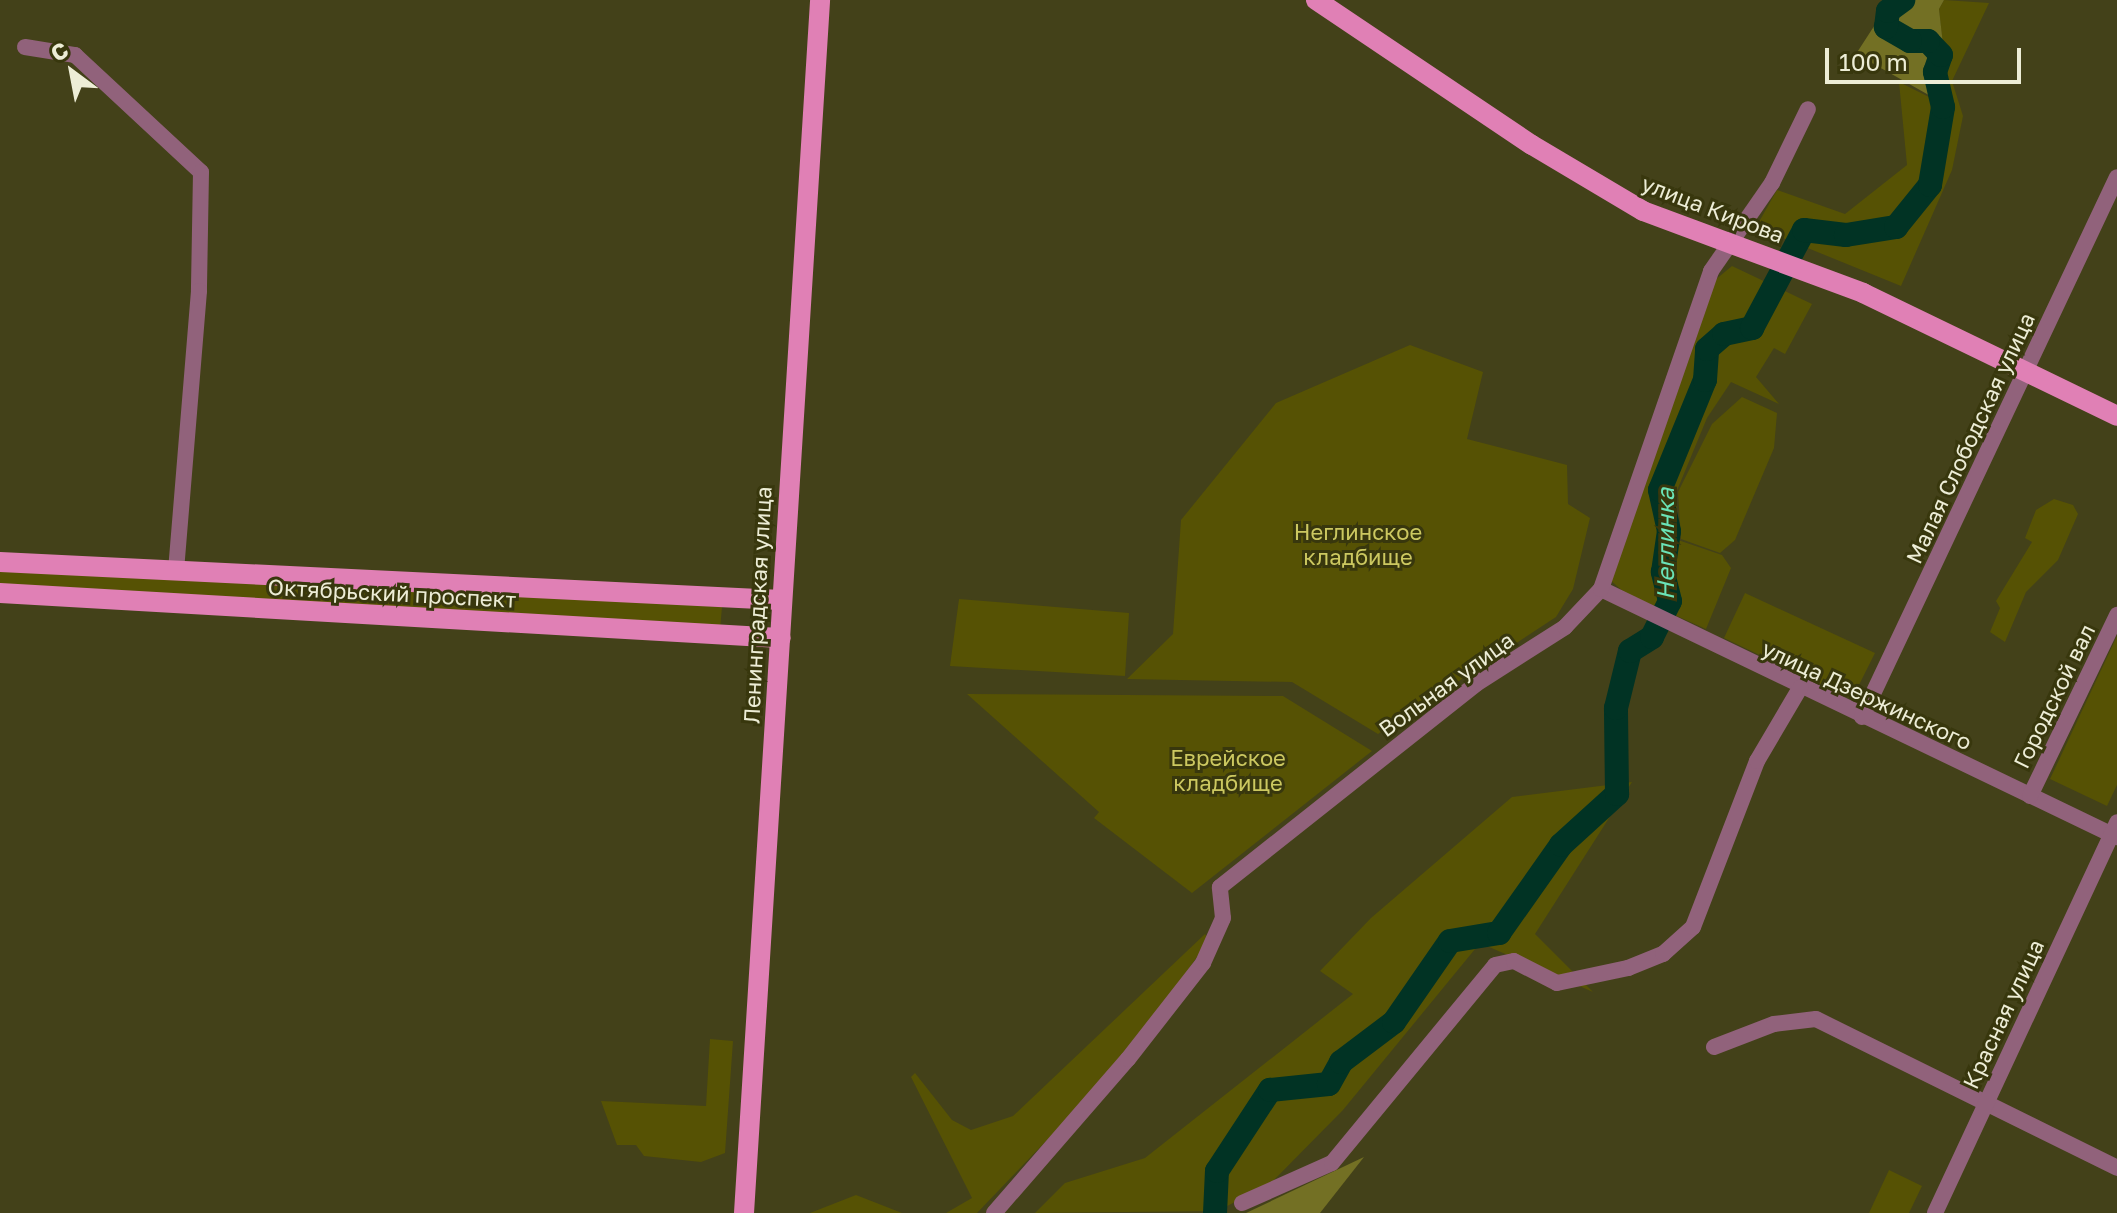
<!DOCTYPE html>
<meta charset="utf-8">
<style>
body{margin:0}
#map{position:relative;width:2117px;height:1213px;overflow:hidden;background:#434119;font-family:"Golos Text",sans-serif}
div>[style]{position:absolute}
.green>*{inset:0;background:#565204}
.forest>*{inset:0;background:#737024}
.river>*{height:24px;margin:-12px;padding:0 12px;transform-origin:12px;border-radius:12px;background:#013324}
.minor>*{height:16px;margin:-8px;padding:0 8px;transform-origin:8px;border-radius:8px;background:#91627b}
.major>*{height:20px;margin:-10px;padding:0 10px;transform-origin:10px;border-radius:10px;background:#e080b5}
span{translate:-50% -50%;white-space:nowrap;text-align:center;line-height:1.15;-webkit-text-stroke:6px #38370d;paint-order:stroke}
.street-label{font-size:22px;color:#ededd6}
.park-label{font-size:22px;color:#ccc860}
.water-label{font-size:24px;color:#6ae3b7;font-style:italic}
.north{position:absolute;left:32px;top:32px;width:80px;height:80px;-webkit-text-stroke:6px #38370d;paint-order:stroke;rotate:328deg;font-size:22px;font-weight:700;line-height:32px;text-align:center;color:#ededd6}
.north::after{content:'';display:block;margin:auto;width:28px;height:36px;background:#ededd6;clip-path:polygon(50% 0,100% 100%,50% 72%,0 100%)}
.scale{position:absolute;left:1825px;top:48px;width:196px;height:36px;box-sizing:border-box;border:4px solid #ededd6;border-top:0;padding-left:10px;font-size:24px;line-height:28px;white-space:nowrap;color:#ededd6;-webkit-text-stroke:6px #38370d;paint-order:stroke}
</style>
<div id="map">
<div class="green">
<i style="clip-path:polygon(1944px 0,1989px 3px,1952px 81px,1963px 116px,1952px 170px,1901px 286px,1756px 227px,1777px 190px,1845px 214px,1907px 165px,1899px 82px,1949px 107px,1939px 9px)"></i>
<i style="clip-path:polygon(1732px 266px,1812px 304px,1785px 354px,1774px 348px,1756px 377px,1779px 404px,1731px 382px,1707px 418px,1676px 493px,1678px 540px,1722px 555px,1731px 568px,1706px 629px,1625px 593px,1610px 580px,1715px 280px)"></i>
<i style="clip-path:polygon(1410px 345px,1483px 372px,1467px 439px,1567px 465px,1568px 504px,1590px 518px,1573px 589px,1556px 617px,1378px 734px,1292px 682px,1127px 679px,1173px 634px,1181px 520px,1276px 403px)"></i>
<i style="clip-path:polygon(1742px 397px,1777px 413px,1774px 448px,1735px 540px,1720px 553px,1681px 539px,1678px 492px,1712px 424px)"></i>
<i style="clip-path:polygon(2054px 499px,2073px 505px,2078px 514px,2058px 560px,2026px 592px,2005px 642px,1990px 632px,2000px 608px,1996px 601px,2032px 542px,2025px 538px,2036px 510px)"></i>
<i style="clip-path:polygon(0 561px,722px 607px,720px 630px,0 585px)"></i>
<i style="clip-path:polygon(1745px 593px,1875px 653px,1852px 699px,1724px 638px)"></i>
<i style="clip-path:polygon(959px 599px,1129px 613px,1125px 676px,950px 666px)"></i>
<i style="clip-path:polygon(2117px 636px,2117px 785px,2107px 806px,2050px 779px)"></i>
<i style="clip-path:polygon(967px 694px,1283px 696px,1372px 751px,1192px 893px,1094px 818px,1099px 812px)"></i>
<i style="clip-path:polygon(1632px 782px,1535px 934px,1593px 992px,1480px 943px,1343px 1110px,1272px 1182px,1218px 1211px,1035px 1213px,1065px 1183px,1145px 1158px,1353px 994px,1320px 971px,1371px 918px,1512px 797px)"></i>
<i style="clip-path:polygon(1205px 934px,1209px 940px,1160px 1009px,1070px 1116px,977px 1213px,946px 1213px,972px 1198px,911px 1077px,915px 1073px,952px 1120px,971px 1130px,1013px 1116px)"></i>
<i style="clip-path:polygon(710px 1039px,733px 1041px,725px 1153px,701px 1162px,644px 1156px,636px 1145px,617px 1145px,601px 1101px,706px 1106px)"></i>
<i style="clip-path:polygon(1889px 1170px,1922px 1186px,1909px 1213px,1869px 1213px)"></i>
<i style="clip-path:polygon(856px 1195px,902px 1213px,810px 1213px)"></i>
</div>
<div class="forest">
<i style="clip-path:polygon(1891px 0,1944px 0,1939px 9px,1950px 107px,1856px 54px)"></i>
<i style="clip-path:polygon(1364px 1157px,1320px 1213px,1246px 1213px)"></i>
</div>
<div class="river">
<i style="left:1215px;top:1213px;width:42px;rotate:-87.3deg"></i>
<i style="left:1217px;top:1171px;width:97px;rotate:-56.8deg"></i>
<i style="left:1270px;top:1090px;width:59px;rotate:-5.8deg"></i>
<i style="left:1329px;top:1084px;width:25px;rotate:-61deg"></i>
<i style="left:1341px;top:1062px;width:66px;rotate:-37deg"></i>
<i style="left:1394px;top:1022px;width:98px;rotate:-55.3deg"></i>
<i style="left:1450px;top:941px;width:50px;rotate:-9.3deg"></i>
<i style="left:1499px;top:933px;width:108px;rotate:-54.8deg"></i>
<i style="left:1561px;top:845px;width:76px;rotate:-42.3deg"></i>
<i style="left:1617px;top:794px;width:86px;rotate:-90.7deg"></i>
<i style="left:1616px;top:708px;width:59px;rotate:-76.2deg"></i>
<i style="left:1630px;top:651px;width:26px;rotate:-32deg"></i>
<i style="left:1652px;top:637px;width:40px;rotate:-63.4deg"></i>
<i style="left:1670px;top:601px;width:30px;rotate:-104deg"></i>
<i style="left:1663px;top:572px;width:41px;rotate:-81.7deg"></i>
<i style="left:1669px;top:531px;width:42px;rotate:-102.4deg"></i>
<i style="left:1660px;top:490px;width:119px;rotate:-67.8deg"></i>
<i style="left:1705px;top:380px;width:31px;rotate:-86deg"></i>
<i style="left:1707px;top:349px;width:23px;rotate:-41deg"></i>
<i style="left:1724px;top:334px;width:29px;rotate:-12deg"></i>
<i style="left:1752px;top:328px;width:111px;rotate:-62deg"></i>
<i style="left:1804px;top:230px;width:42px;rotate:6.8deg"></i>
<i style="left:1846px;top:235px;width:51px;rotate:-9.1deg"></i>
<i style="left:1896px;top:227px;width:54px;rotate:-51deg"></i>
<i style="left:1930px;top:185px;width:79px;rotate:-80.5deg"></i>
<i style="left:1943px;top:107px;width:36px;rotate:-103deg"></i>
<i style="left:1935px;top:72px;width:18px;rotate:-71deg"></i>
<i style="left:1941px;top:55px;width:19px;rotate:-133deg"></i>
<i style="left:1928px;top:41px;width:18px;rotate:180deg"></i>
<i style="left:1910px;top:41px;width:28px;rotate:-150deg"></i>
<i style="left:1886px;top:27px;width:16px;rotate:-83deg"></i>
<i style="left:1888px;top:11px;width:19px;rotate:-36deg"></i>
</div>
<div class="minor">
<i style="left:25px;top:47px;width:51px;rotate:9.1deg"></i>
<i style="left:75px;top:55px;width:172px;rotate:42.9deg"></i>
<i style="left:201px;top:172px;width:119px;rotate:91deg"></i>
<i style="left:199px;top:291px;width:281px;rotate:94.7deg"></i>
<i style="left:1601px;top:589px;width:573px;rotate:25.67deg"></i>
<i style="left:1862px;top:717px;width:597px;rotate:-64.72deg"></i>
<i style="left:2030px;top:796px;width:201px;rotate:-64.3deg"></i>
<i style="left:1714px;top:1047px;width:64px;rotate:-21deg"></i>
<i style="left:1774px;top:1024px;width:42px;rotate:-6.8deg"></i>
<i style="left:1816px;top:1019px;width:336px;rotate:26.3deg"></i>
<i style="left:1242px;top:1203px;width:98px;rotate:-24deg"></i>
<i style="left:1332px;top:1163px;width:256px;rotate:-50.5deg"></i>
<i style="left:1495px;top:965px;width:19px;rotate:-12deg"></i>
<i style="left:1514px;top:961px;width:48px;rotate:27.1deg"></i>
<i style="left:1557px;top:983px;width:73px;rotate:-11.9deg"></i>
<i style="left:1628px;top:968px;width:38px;rotate:-22deg"></i>
<i style="left:1663px;top:954px;width:40px;rotate:-42deg"></i>
<i style="left:1693px;top:927px;width:178px;rotate:-68.9deg"></i>
<i style="left:1757px;top:761px;width:85px;rotate:-59.5deg"></i>
<i style="left:994px;top:1213px;width:204px;rotate:-49deg"></i>
<i style="left:1128px;top:1059px;width:122px;rotate:-52deg"></i>
<i style="left:1203px;top:963px;width:49px;rotate:-66deg"></i>
<i style="left:1223px;top:918px;width:31px;rotate:-96deg"></i>
<i style="left:1220px;top:887px;width:327px;rotate:-38.4deg"></i>
<i style="left:1476px;top:684px;width:106px;rotate:-32.6deg"></i>
<i style="left:1565px;top:627px;width:52px;rotate:-46.5deg"></i>
<i style="left:1601px;top:589px;width:336px;rotate:-70.9deg"></i>
<i style="left:1711px;top:271px;width:107px;rotate:-55.3deg"></i>
<i style="left:1772px;top:183px;width:82px;rotate:-64.1deg"></i>
<i style="left:1935px;top:1213px;width:431px;rotate:-65deg"></i>
</div>
<div class="major">
<i style="left:1316px;top:0;width:260px;rotate:33.9deg"></i>
<i style="left:1532px;top:145px;width:129px;rotate:30.7deg"></i>
<i style="left:1643px;top:211px;width:235px;rotate:20.4deg"></i>
<i style="left:1863px;top:293px;width:282px;rotate:25.8deg"></i>
<i style="left:0;top:562px;width:782px;rotate:2.79deg"></i>
<i style="left:0;top:593px;width:782px;rotate:3.3deg"></i>
<i style="left:744px;top:1213px;width:1215px;rotate:-86.41deg"></i>
</div>
<div class="street-label">
<span style="left:1713px;top:209px;rotate:21deg">улица Кирова</span>
<span style="left:1970px;top:438px;rotate:-65deg">Малая Слободская улица</span>
<span style="left:392px;top:593px;rotate:3deg">Октябрьский проспект</span>
<span style="left:757px;top:605px;rotate:-87deg">Ленинградская улица</span>
<span style="left:1446px;top:684px;rotate:-36deg">Вольная улица</span>
<span style="left:1867px;top:695px;rotate:25deg">улица Дзержинского</span>
<span style="left:2054px;top:696px;rotate:-64deg">Городской вал</span>
<span style="left:2003px;top:1014px;rotate:-65deg">Красная улица</span>
</div>
<div class="park-label">
<span style="left:1358px;top:544px">Неглинское<br>кладбище</span>
<span style="left:1228px;top:770px">Еврейское<br>кладбище</span>
</div>
<div class="water-label">
<span style="left:1665px;top:544px;rotate:-90deg">Неглинка</span>
</div>
<div class="north">С</div>
<div class="scale">100 m</div>
</div>
